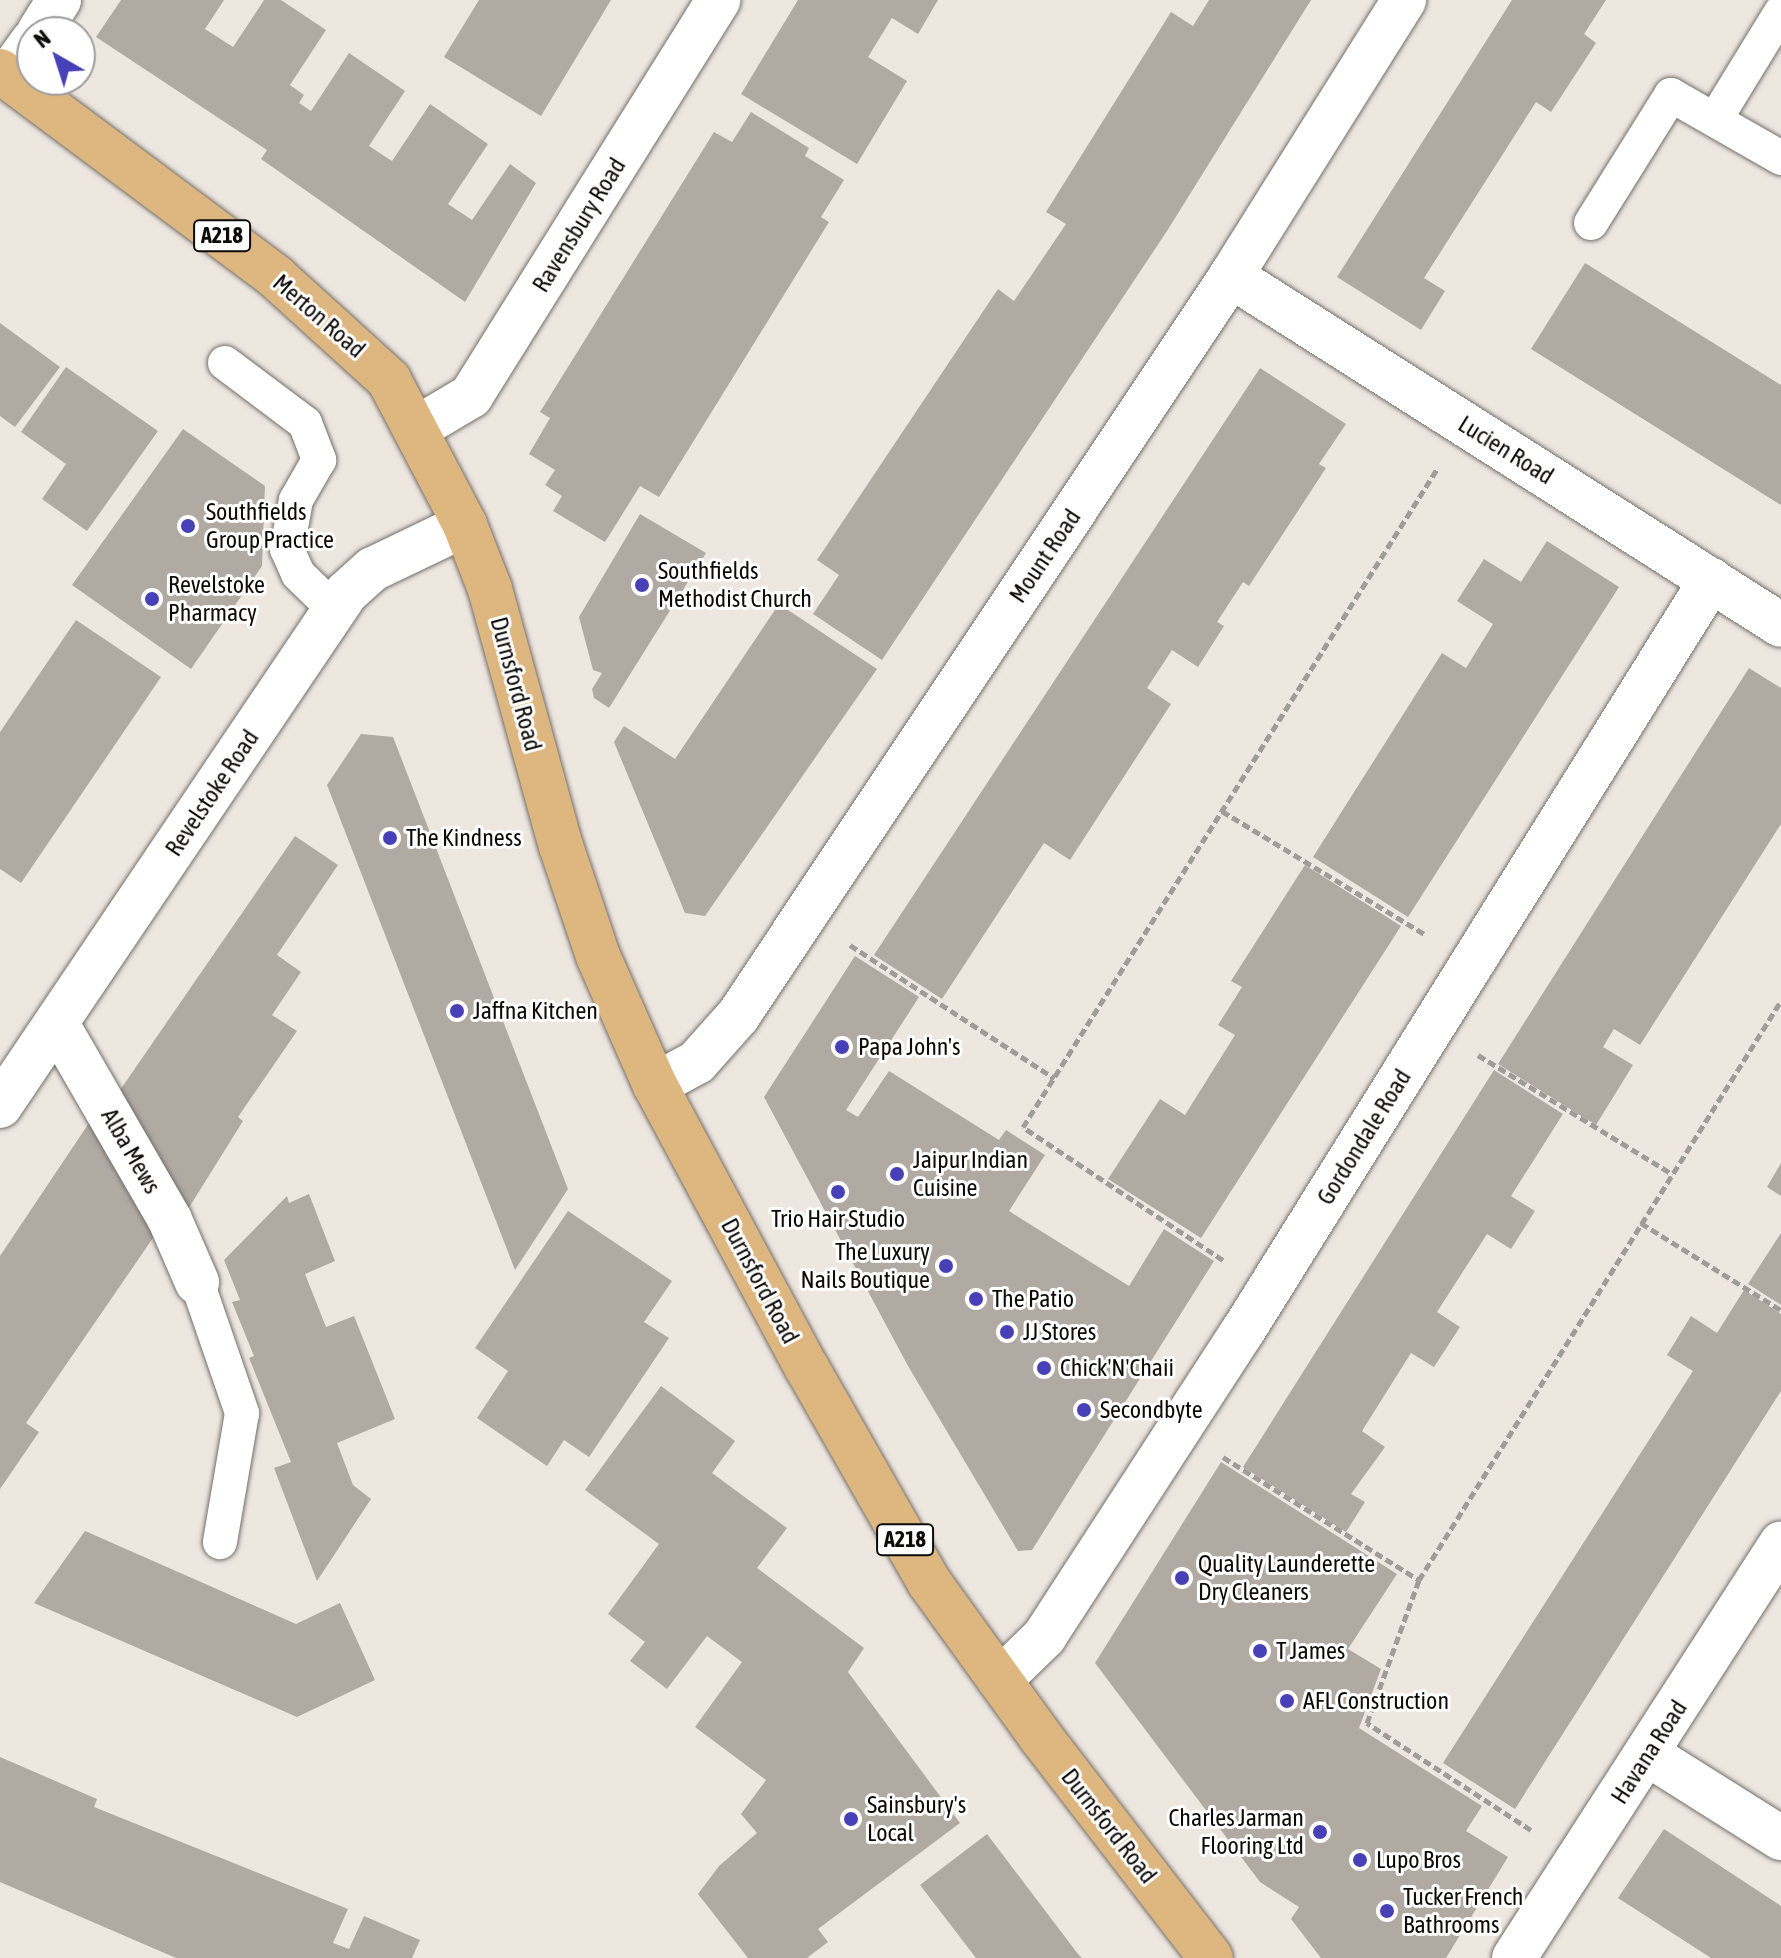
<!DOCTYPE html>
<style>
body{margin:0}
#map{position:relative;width:1781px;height:1958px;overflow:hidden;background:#ede7e0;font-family:"Asap Condensed",sans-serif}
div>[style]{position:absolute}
.building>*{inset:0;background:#b0aaa3}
.path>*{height:5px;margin-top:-2.5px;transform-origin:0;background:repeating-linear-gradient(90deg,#a09c96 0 8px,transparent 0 12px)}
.roads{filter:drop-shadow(0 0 2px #756f69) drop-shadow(0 0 2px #756f69)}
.service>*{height:34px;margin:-17px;padding:0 17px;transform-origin:17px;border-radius:17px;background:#fff}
.minor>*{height:44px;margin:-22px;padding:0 22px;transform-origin:22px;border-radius:22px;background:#fff}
.tertiary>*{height:44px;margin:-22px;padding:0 22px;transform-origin:22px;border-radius:22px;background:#fff}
.primary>*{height:44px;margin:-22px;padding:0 22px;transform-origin:22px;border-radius:22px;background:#deb67f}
.dots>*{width:22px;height:22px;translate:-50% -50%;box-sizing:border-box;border:4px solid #fff;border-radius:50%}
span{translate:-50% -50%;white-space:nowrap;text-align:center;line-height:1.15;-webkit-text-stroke:6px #fff;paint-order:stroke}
.shield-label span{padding:2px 6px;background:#fff;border:2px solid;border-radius:6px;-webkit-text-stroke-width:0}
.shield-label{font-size:22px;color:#0d0b09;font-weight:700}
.street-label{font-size:24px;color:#0d0b09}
.poi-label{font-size:24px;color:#0d0b09}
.left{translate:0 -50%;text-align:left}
.right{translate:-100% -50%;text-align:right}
.north{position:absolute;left:16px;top:16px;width:80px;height:80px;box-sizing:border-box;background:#fff;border:2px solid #9e9d9d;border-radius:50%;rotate:321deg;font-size:22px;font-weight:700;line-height:32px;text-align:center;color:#0d0b09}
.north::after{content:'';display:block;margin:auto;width:28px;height:36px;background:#4840b6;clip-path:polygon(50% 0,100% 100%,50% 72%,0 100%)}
</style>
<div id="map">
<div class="building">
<i style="clip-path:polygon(121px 0,224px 0,205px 29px,233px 47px,264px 0,281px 0,326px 30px,290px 85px,304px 95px,299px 103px,311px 111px,349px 53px,405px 91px,369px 146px,392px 161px,430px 104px,488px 144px,448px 204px,472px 220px,510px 164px,536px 183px,465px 302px,261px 159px,267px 150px,96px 37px)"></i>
<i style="clip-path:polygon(479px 0,611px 0,541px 116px,444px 57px)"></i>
<i style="clip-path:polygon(798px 0,938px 0,918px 34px,892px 18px,868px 57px,907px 81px,857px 164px,741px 94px)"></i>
<i style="clip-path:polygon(1209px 0,1311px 0,1167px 231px,882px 660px,813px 614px,839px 575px,817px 560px,998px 289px,1014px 301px,1066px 224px,1046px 212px,1171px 12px,1193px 26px)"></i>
<i style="clip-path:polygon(1512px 0,1606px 0,1584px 34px,1596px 43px,1551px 112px,1536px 102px,1424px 278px,1445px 291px,1421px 330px,1337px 277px)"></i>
<i style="clip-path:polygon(751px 112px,809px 148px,805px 156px,844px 180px,821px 217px,829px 222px,659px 497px,640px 486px,605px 542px,553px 511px,562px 496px,545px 485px,555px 470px,529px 454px,550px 418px,540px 412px,714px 132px,732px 142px)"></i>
<i style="clip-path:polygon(1585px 263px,1781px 385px,1781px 505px,1531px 349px)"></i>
<i style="clip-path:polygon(0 323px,60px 367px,15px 427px,0 416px)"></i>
<i style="clip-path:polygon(66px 367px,158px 431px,87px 531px,42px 499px,66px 464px,21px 432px)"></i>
<i style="clip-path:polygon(1260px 368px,1346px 424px,1319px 464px,1326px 468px,1249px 586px,1243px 582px,1217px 622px,1224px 626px,1198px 667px,1172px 650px,1147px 688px,1171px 704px,1070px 860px,1044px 843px,942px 999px,874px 955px)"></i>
<i style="clip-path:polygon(183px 429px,265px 486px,262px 566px,191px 669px,72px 585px)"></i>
<i style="clip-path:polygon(640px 514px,706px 553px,609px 708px,594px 698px,592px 689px,602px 673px,593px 670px,579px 617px)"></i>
<i style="clip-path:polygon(1547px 541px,1619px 587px,1408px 917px,1313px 857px,1442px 653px,1466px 668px,1493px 624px,1457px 601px,1484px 559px,1521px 582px)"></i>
<i style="clip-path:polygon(779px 604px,877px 669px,705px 916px,685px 913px,614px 742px,624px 726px,675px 759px)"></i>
<i style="clip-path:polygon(76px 620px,161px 677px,21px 883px,0 869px,0 732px)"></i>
<i style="clip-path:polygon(1749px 668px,1781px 688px,1781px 824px,1640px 1045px,1614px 1029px,1603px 1047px,1633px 1065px,1596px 1125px,1498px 1064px)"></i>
<i style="clip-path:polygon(361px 734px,393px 737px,568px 1189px,515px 1270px,327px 785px)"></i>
<i style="clip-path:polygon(295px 836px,338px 865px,277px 955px,301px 972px,272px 1015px,297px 1031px,238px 1117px,243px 1121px,185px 1214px,116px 1096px)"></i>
<i style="clip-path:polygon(1305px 865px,1401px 926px,1201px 1238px,1108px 1179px,1160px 1099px,1185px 1115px,1235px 1035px,1218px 1025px,1242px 987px,1231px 981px)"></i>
<i style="clip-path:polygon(855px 956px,919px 997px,846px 1110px,858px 1117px,889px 1071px,999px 1140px,1006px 1130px,1045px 1155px,1009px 1211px,1129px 1286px,1164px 1229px,1214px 1261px,1032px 1550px,1018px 1551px,908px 1366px,764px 1097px)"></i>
<i style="clip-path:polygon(1494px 1070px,1563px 1114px,1511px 1196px,1535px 1211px,1511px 1249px,1487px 1234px,1437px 1312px,1460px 1327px,1434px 1367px,1411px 1353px,1362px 1431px,1385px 1447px,1351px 1494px,1365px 1502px,1346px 1532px,1243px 1467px)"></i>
<i style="clip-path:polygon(91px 1120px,155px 1235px,26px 1423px,39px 1432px,0 1489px,0 1256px)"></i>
<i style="clip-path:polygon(1781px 1163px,1781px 1196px,1767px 1187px)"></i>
<i style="clip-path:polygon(309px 1194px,335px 1261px,305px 1274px,326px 1327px,354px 1316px,395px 1419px,337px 1443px,353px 1485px,371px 1499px,317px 1581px,274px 1468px,291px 1462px,249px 1358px,254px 1356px,232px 1302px,240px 1300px,224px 1260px,287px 1196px,289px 1203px)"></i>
<i style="clip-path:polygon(568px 1211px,672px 1281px,644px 1322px,669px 1338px,589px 1457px,564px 1440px,547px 1466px,477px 1418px,508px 1371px,475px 1348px)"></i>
<i style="clip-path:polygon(1781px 1233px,1781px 1305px,1748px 1284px)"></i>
<i style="clip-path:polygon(1744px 1290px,1781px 1314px,1781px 1391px,1515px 1809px,1443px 1763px,1693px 1371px,1667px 1355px,1691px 1316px,1717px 1333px)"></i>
<i style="clip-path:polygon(661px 1386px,735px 1441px,712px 1473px,787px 1528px,757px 1568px,864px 1648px,848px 1672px,960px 1823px,818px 1929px,828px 1942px,807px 1958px,748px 1958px,698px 1894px,719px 1866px,757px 1833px,741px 1814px,766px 1780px,695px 1727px,742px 1662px,707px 1636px,667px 1689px,630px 1661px,645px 1642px,608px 1614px,659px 1544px,585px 1490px)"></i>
<i style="clip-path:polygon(1221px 1462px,1397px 1574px,1348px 1649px,1381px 1669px,1359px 1728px,1482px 1806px,1466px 1831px,1508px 1857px,1446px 1958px,1321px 1958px,1291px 1919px,1299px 1907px,1260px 1882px,1095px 1663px)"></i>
<i style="clip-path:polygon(85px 1531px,296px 1624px,340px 1603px,375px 1680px,297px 1717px,34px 1603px)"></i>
<i style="clip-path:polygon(0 1757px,97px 1799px,94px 1807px,348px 1909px,333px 1943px,349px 1949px,364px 1916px,420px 1940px,412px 1958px,176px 1958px,0 1882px)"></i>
<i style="clip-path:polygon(1664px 1829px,1781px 1906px,1781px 1958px,1711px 1958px,1618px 1898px)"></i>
<i style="clip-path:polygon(987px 1834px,1078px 1954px,1082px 1958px,976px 1958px,920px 1885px)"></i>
</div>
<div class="path">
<i style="left:1222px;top:811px;width:239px;rotate:31.3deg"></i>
<i style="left:850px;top:945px;width:244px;rotate:33.1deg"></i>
<i style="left:1478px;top:1055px;width:228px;rotate:31.5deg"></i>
<i style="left:1641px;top:1223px;width:165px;rotate:31.9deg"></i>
<i style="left:1223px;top:1260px;width:240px;rotate:-146.4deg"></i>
<i style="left:1023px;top:1127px;width:777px;rotate:-57.82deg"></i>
<i style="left:1223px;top:1457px;width:231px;rotate:32.1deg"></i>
<i style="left:1531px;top:1830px;width:196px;rotate:-146.9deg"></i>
<i style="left:1367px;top:1723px;width:152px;rotate:-70deg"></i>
<i style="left:1419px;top:1580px;width:683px;rotate:-57.99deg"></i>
</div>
<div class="roads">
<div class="service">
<i style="left:1716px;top:118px;width:124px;rotate:-58.5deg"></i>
<i style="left:1591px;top:223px;width:151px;rotate:-58deg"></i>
<i style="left:1671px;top:95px;width:127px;rotate:29.8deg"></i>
<i style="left:225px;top:363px;width:100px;rotate:36.9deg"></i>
<i style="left:305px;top:423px;width:40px;rotate:69deg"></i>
<i style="left:319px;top:460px;width:46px;rotate:119.9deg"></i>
<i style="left:296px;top:500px;width:50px;rotate:100.4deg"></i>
<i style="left:287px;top:549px;width:27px;rotate:66deg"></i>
<i style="left:298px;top:574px;width:52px;rotate:44.2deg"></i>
<i style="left:197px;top:1282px;width:139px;rotate:71deg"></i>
<i style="left:242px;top:1413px;width:131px;rotate:99.7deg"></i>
</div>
<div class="minor">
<i style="left:1231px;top:276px;width:651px;rotate:32.4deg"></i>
<i style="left:417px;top:428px;width:63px;rotate:-30.7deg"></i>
<i style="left:471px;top:396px;width:467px;rotate:-58deg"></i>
<i style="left:57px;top:1024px;width:226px;rotate:60deg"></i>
<i style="left:170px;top:1220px;width:68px;rotate:66.5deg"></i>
<i style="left:655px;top:1085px;width:48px;rotate:-28.7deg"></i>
<i style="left:697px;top:1062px;width:62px;rotate:-48.3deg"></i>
<i style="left:738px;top:1016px;width:889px;rotate:-56.33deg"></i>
<i style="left:1231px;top:276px;width:326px;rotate:-57.9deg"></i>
<i style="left:0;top:1106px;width:619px;rotate:-56deg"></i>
<i style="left:346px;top:593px;width:36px;rotate:-42deg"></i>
<i style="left:373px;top:569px;width:102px;rotate:-25.6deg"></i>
<i style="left:1000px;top:1680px;width:62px;rotate:-44.3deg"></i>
<i style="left:1044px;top:1637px;width:365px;rotate:-57deg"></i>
<i style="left:1243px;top:1331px;width:885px;rotate:-58.07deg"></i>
<i style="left:1649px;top:1755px;width:156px;rotate:32.2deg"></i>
<i style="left:1514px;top:1958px;width:493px;rotate:-57.2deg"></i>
</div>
<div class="tertiary">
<i style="left:39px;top:32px;width:38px;rotate:-58deg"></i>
<i style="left:7px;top:77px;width:43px;rotate:-54.5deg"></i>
</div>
<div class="primary">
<i style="left:0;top:71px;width:344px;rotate:36.7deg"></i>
<i style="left:276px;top:277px;width:153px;rotate:42.3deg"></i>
<i style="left:389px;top:380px;width:164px;rotate:62.3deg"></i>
<i style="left:465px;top:525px;width:69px;rotate:68.7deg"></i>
<i style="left:490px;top:589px;width:267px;rotate:74.6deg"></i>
<i style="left:561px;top:846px;width:116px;rotate:71.4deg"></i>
<i style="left:598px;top:956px;width:141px;rotate:66.2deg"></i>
<i style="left:655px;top:1085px;width:321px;rotate:61.8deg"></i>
<i style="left:807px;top:1368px;width:246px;rotate:60.3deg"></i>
<i style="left:929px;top:1582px;width:190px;rotate:54.2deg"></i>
<i style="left:1040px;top:1736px;width:280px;rotate:52.4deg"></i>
</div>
</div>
<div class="dots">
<i style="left:188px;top:526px;background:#4840b6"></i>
<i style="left:642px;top:585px;background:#4840b6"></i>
<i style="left:152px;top:599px;background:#4840b6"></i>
<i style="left:390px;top:838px;background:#4840b6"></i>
<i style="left:457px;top:1011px;background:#4840b6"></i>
<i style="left:842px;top:1047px;background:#4840b6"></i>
<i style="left:897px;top:1174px;background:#4840b6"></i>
<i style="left:838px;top:1192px;background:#4840b6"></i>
<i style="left:946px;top:1266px;background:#4840b6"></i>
<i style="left:976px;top:1299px;background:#4840b6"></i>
<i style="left:1007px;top:1332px;background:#4840b6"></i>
<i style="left:1044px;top:1368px;background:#4840b6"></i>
<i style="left:1084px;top:1410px;background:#4840b6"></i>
<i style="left:1182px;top:1578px;background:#4840b6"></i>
<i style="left:1260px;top:1651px;background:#4840b6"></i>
<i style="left:1287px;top:1701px;background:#4840b6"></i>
<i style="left:851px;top:1819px;background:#4840b6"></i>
<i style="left:1320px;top:1832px;background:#4840b6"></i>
<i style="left:1360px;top:1860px;background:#4840b6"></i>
<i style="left:1387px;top:1911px;background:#4840b6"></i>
</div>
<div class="shield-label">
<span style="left:222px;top:236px">A218</span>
<span style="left:905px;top:1540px">A218</span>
</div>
<div class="street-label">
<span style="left:579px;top:225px;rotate:-58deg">Ravensbury Road</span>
<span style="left:319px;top:316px;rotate:41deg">Merton Road</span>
<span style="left:1506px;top:450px;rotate:32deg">Lucien Road</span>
<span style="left:1045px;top:556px;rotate:-56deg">Mount Road</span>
<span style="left:516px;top:684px;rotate:75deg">Durnsford Road</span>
<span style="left:212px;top:793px;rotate:-56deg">Revelstoke Road</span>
<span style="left:1364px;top:1137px;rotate:-58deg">Gordondale Road</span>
<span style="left:131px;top:1151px;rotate:60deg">Alba Mews</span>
<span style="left:760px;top:1281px;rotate:62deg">Durnsford Road</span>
<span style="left:1649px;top:1752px;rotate:-57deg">Havana Road</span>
<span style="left:1109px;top:1826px;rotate:52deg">Durnsford Road</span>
</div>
<div class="poi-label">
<span class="left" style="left:206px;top:526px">Southfields<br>Group Practice</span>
<span class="left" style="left:658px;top:585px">Southfields<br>Methodist Church</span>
<span class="left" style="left:168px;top:599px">Revelstoke<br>Pharmacy</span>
<span class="left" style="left:406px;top:838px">The Kindness</span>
<span class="left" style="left:473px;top:1011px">Jaffna Kitchen</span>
<span class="left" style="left:858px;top:1047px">Papa John's</span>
<span class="left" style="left:913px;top:1174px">Jaipur Indian<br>Cuisine</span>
<span style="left:838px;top:1219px">Trio Hair Studio</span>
<span class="right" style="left:930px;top:1266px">The Luxury<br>Nails Boutique</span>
<span class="left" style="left:992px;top:1299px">The Patio</span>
<span class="left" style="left:1023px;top:1332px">JJ Stores</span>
<span class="left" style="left:1060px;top:1368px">Chick'N'Chaii</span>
<span class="left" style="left:1100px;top:1410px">Secondbyte</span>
<span class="left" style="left:1198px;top:1578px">Quality Launderette<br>Dry Cleaners</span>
<span class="left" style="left:1276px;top:1651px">T James</span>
<span class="left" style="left:1303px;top:1701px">AFL Construction</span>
<span class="left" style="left:867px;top:1819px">Sainsbury's<br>Local</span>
<span class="right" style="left:1304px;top:1832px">Charles Jarman<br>Flooring Ltd</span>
<span class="left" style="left:1376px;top:1860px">Lupo Bros</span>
<span class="left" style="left:1403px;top:1911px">Tucker French<br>Bathrooms</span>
</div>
<div class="north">N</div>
</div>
